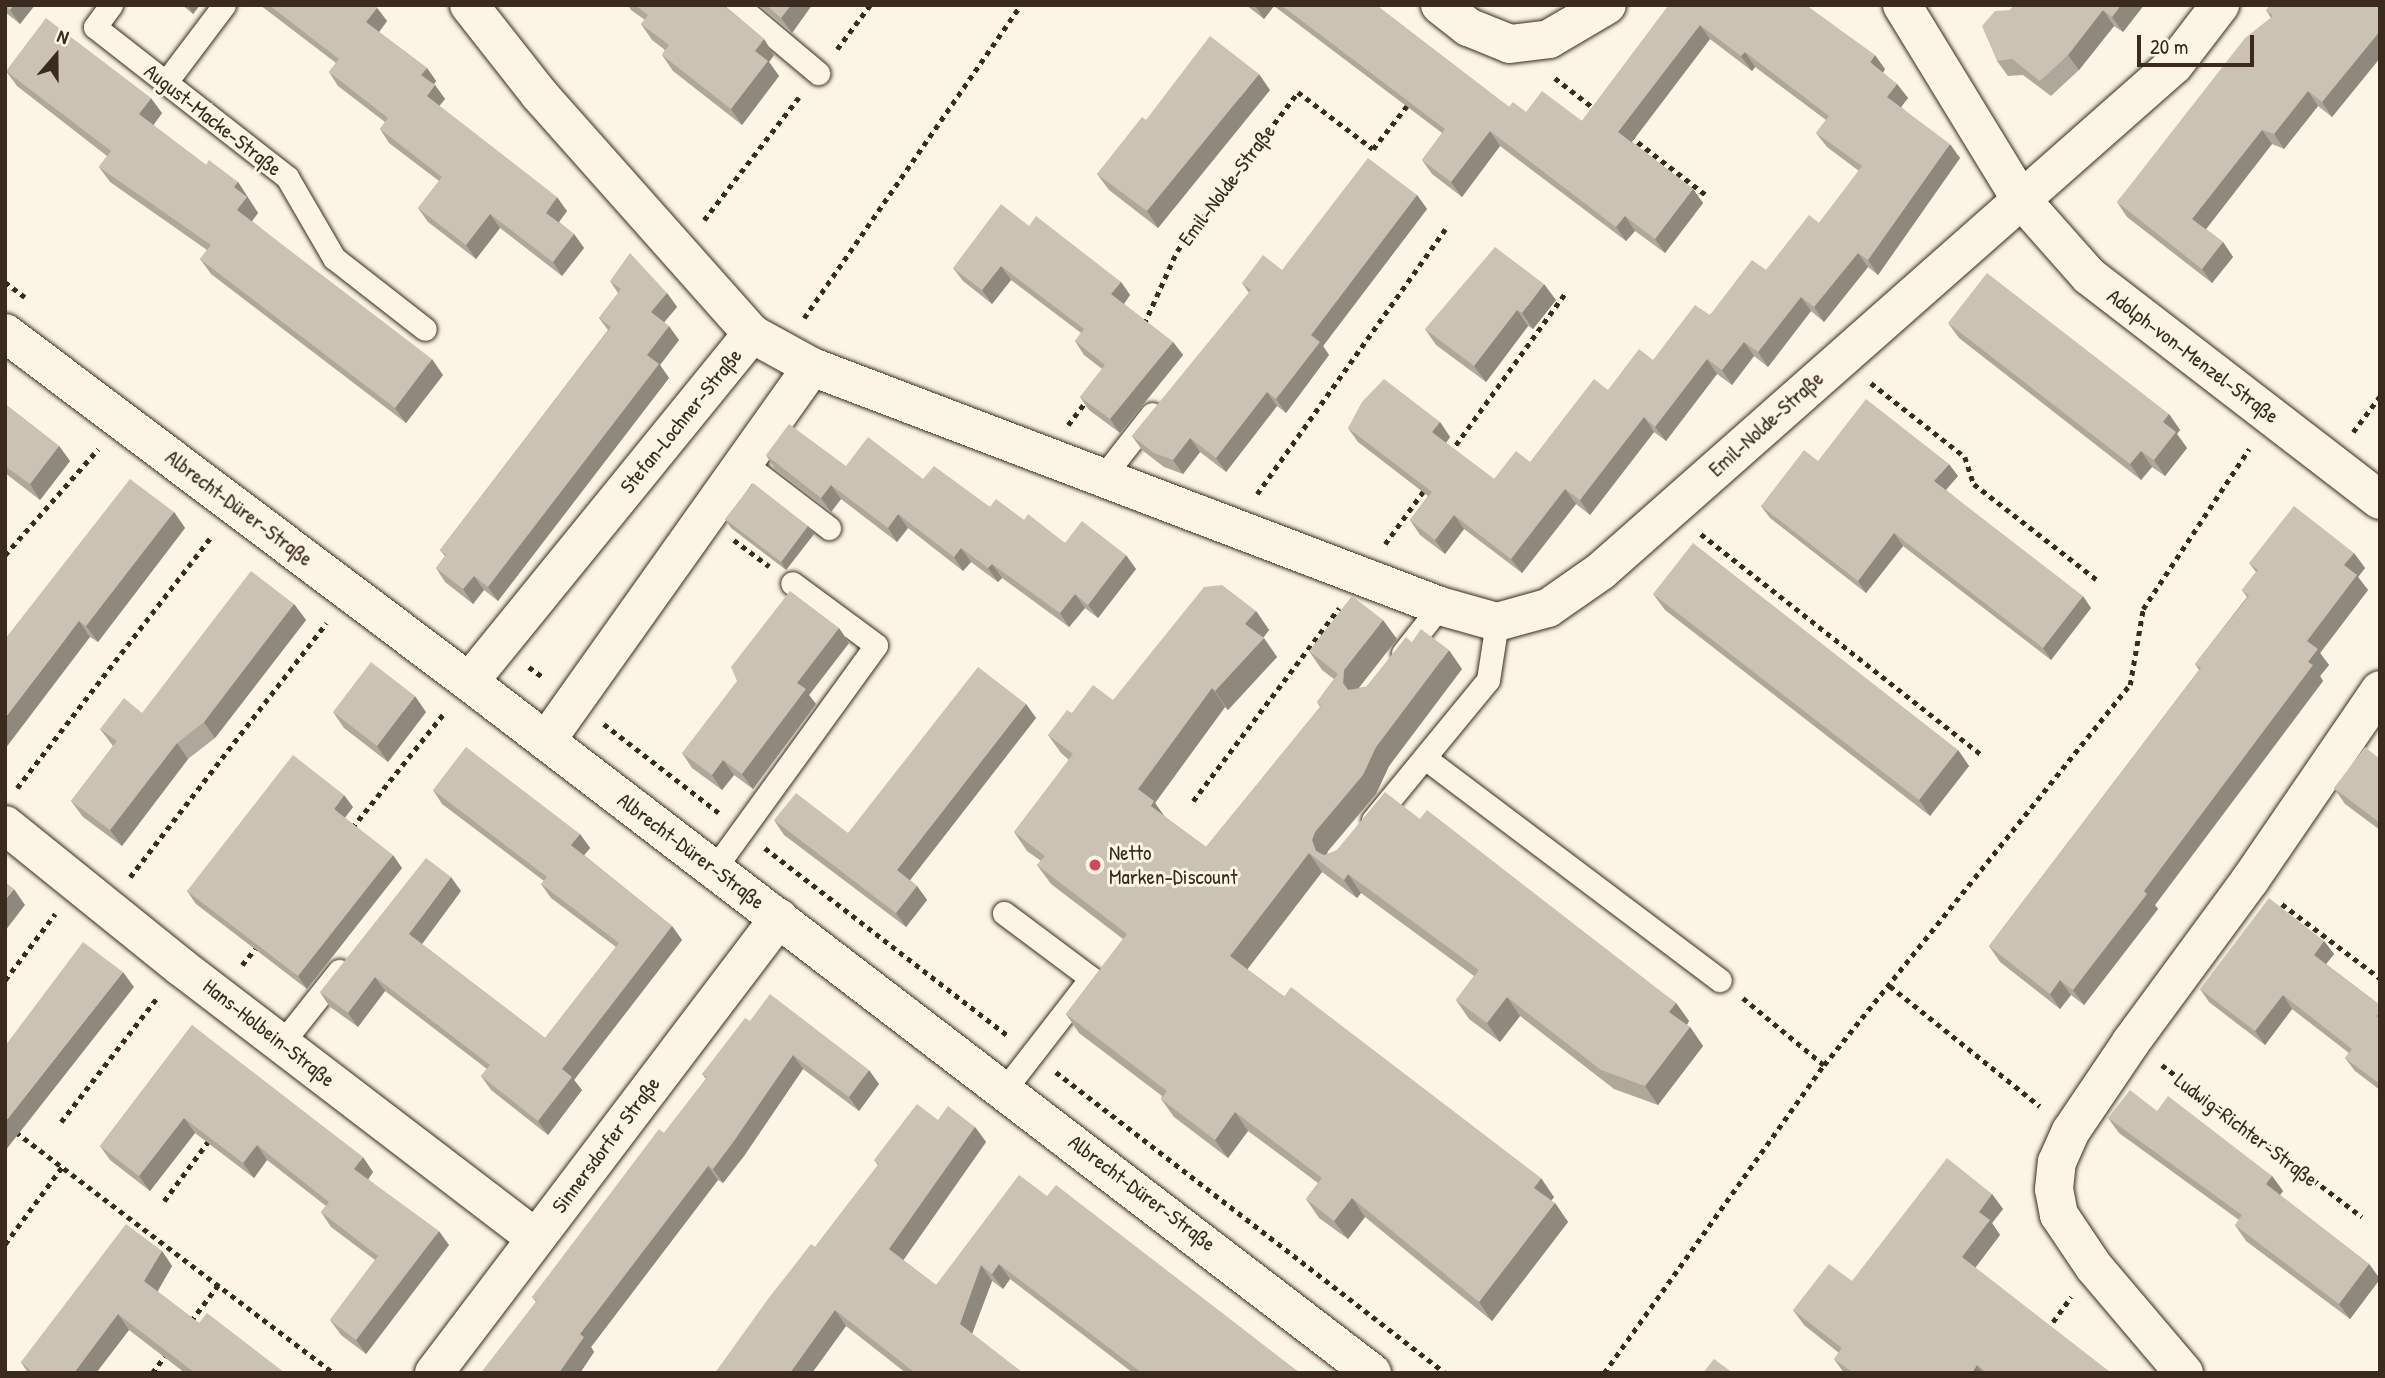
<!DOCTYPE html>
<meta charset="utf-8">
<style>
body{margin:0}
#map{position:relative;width:2385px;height:1378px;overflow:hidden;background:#fcf5e5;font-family:"Patrick Hand",sans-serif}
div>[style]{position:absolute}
.path>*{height:4.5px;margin-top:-2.25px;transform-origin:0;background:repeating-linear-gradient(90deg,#3b2a1e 0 5px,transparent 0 10px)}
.roads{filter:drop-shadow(0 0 2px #3b2a1e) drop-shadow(0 0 2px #3b2a1e)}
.service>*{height:23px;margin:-11.5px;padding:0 11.5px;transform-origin:11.5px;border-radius:11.5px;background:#fcf5e5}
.minor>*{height:38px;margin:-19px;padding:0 19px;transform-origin:19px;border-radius:19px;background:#fcf5e5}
.wall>*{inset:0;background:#afa79a}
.shaded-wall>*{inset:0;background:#8f887d}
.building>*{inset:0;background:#ccc2b3}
.dots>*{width:19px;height:19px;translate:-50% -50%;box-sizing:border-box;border:4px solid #fcf5e5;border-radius:50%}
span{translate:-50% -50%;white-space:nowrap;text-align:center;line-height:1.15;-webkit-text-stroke:6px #fcf5e5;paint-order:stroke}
.street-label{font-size:21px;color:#3b2a1e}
.poi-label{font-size:21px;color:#3b2a1e}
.left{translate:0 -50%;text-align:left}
.frame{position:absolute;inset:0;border:7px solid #3b2a1e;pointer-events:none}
.north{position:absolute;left:21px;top:21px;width:70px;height:70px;-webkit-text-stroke:5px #fcf5e5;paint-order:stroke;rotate:20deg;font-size:19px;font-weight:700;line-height:28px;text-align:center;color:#3b2a1e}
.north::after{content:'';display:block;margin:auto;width:24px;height:32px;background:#3b2a1e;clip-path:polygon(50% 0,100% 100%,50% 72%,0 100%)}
.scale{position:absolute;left:2137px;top:35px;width:117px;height:32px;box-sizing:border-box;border:4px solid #3b2a1e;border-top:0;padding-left:9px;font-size:21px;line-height:24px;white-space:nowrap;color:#3b2a1e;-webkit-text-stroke:5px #fcf5e5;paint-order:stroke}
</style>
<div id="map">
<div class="path">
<i style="left:837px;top:49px;width:55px;rotate:-53.1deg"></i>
<i style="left:1555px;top:78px;width:51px;rotate:37.8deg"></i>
<i style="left:1630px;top:136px;width:96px;rotate:37.8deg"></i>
<i style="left:704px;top:220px;width:155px;rotate:-52.3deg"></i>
<i style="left:5px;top:282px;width:25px;rotate:37deg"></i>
<i style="left:804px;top:318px;width:381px;rotate:-55.3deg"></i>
<i style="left:1144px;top:324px;width:80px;rotate:-65.7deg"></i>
<i style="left:1177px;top:251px;width:200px;rotate:-52.7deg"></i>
<i style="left:1298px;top:92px;width:94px;rotate:37.2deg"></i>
<i style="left:1373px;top:149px;width:60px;rotate:-51.8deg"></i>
<i style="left:1871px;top:383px;width:120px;rotate:38.2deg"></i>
<i style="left:1965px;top:457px;width:28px;rotate:72deg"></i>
<i style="left:1974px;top:484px;width:155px;rotate:37.9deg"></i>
<i style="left:1068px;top:425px;width:30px;rotate:-53deg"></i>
<i style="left:2353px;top:432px;width:45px;rotate:-53.1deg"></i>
<i style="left:1450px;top:453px;width:198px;rotate:-54.2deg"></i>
<i style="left:1257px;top:494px;width:325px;rotate:-54.6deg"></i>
<i style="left:1701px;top:534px;width:356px;rotate:38.2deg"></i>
<i style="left:734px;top:540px;width:44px;rotate:36.6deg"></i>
<i style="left:1385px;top:544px;width:68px;rotate:-54deg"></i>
<i style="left:5px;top:555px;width:141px;rotate:-48.7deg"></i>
<i style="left:529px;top:667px;width:19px;rotate:36deg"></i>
<i style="left:604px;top:724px;width:145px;rotate:37.7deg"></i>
<i style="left:17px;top:788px;width:317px;rotate:-52.3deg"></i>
<i style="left:1193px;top:801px;width:242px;rotate:-52.9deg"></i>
<i style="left:352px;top:828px;width:149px;rotate:-51.3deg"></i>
<i style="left:765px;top:848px;width:306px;rotate:37.7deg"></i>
<i style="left:130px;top:877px;width:321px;rotate:-52.3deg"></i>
<i style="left:2282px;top:904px;width:123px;rotate:37.1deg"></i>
<i style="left:242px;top:965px;width:27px;rotate:-51deg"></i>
<i style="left:5px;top:980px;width:83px;rotate:-52.9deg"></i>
<i style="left:1890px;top:986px;width:192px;rotate:38.7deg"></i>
<i style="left:1743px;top:998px;width:105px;rotate:39.6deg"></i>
<i style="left:2162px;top:1065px;width:251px;rotate:37.2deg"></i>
<i style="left:1056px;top:1072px;width:493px;rotate:37.7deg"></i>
<i style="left:61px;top:1122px;width:157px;rotate:-52.3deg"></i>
<i style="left:16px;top:1132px;width:398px;rotate:37.2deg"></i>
<i style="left:164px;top:1201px;width:77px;rotate:-53.4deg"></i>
<i style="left:5px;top:1244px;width:96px;rotate:-53.5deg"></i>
<i style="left:191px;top:1321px;width:45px;rotate:-53.1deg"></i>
<i style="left:2047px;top:1330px;width:41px;rotate:-54deg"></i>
<i style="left:152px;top:1373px;width:25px;rotate:-53deg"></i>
<i style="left:1604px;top:1373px;width:379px;rotate:-54.5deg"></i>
<i style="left:1824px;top:1065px;width:488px;rotate:-51.2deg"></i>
<i style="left:2130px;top:685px;width:77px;rotate:-80.3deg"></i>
<i style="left:2143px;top:609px;width:192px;rotate:-56.5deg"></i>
</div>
<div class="roads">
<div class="service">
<i style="left:111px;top:5px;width:27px;rotate:126deg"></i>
<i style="left:95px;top:27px;width:244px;rotate:38deg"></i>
<i style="left:287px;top:177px;width:94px;rotate:59.9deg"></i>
<i style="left:334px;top:258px;width:115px;rotate:38deg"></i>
<i style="left:737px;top:5px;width:106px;rotate:40deg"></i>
<i style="left:166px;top:82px;width:96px;rotate:-53deg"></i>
<i style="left:744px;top:463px;width:107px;rotate:37.4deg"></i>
<i style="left:1102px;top:478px;width:81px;rotate:-52deg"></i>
<i style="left:1403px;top:653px;width:60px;rotate:-51.8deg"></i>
<i style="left:1425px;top:758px;width:369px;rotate:37deg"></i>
<i style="left:1373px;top:820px;width:181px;rotate:-50.6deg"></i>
<i style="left:1488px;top:680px;width:59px;rotate:-81.2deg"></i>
<i style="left:714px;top:869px;width:276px;rotate:-54.1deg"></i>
<i style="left:876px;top:645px;width:104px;rotate:-143.6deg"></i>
<i style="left:1004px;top:913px;width:109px;rotate:36.8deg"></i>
<i style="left:1091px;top:978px;width:140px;rotate:127.8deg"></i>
<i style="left:282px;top:1043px;width:92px;rotate:-51.6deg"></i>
</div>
<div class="minor">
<i style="left:469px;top:5px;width:113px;rotate:51.8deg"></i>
<i style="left:539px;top:94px;width:321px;rotate:48.4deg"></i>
<i style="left:752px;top:334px;width:68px;rotate:28.8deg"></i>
<i style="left:812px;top:367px;width:672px;rotate:20.84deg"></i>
<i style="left:1440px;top:606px;width:59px;rotate:15.7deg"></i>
<i style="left:1497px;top:622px;width:53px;rotate:-15.4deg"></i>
<i style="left:1548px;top:608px;width:65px;rotate:-34.9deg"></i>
<i style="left:1601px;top:571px;width:764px;rotate:-41.45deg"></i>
<i style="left:2174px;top:65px;width:76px;rotate:-52.5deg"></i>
<i style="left:1440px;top:5px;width:36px;rotate:38deg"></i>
<i style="left:1468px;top:27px;width:45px;rotate:22deg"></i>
<i style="left:1510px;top:44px;width:39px;rotate:-7deg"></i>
<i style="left:1549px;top:39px;width:67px;rotate:-30.4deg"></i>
<i style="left:1902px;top:5px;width:226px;rotate:58.6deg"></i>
<i style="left:2020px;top:198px;width:104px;rotate:48.5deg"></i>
<i style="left:2089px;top:276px;width:367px;rotate:37.6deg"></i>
<i style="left:5px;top:333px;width:581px;rotate:36.95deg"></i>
<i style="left:469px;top:682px;width:1137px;rotate:37.42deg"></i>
<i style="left:469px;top:682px;width:449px;rotate:-50.9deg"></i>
<i style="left:546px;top:741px;width:459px;rotate:-54.6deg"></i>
<i style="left:5px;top:825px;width:226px;rotate:38.9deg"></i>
<i style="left:181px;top:967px;width:446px;rotate:37.4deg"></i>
<i style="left:434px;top:1373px;width:571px;rotate:-52.83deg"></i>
<i style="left:2184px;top:1373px;width:139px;rotate:-130.3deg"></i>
<i style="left:2094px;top:1267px;width:63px;rotate:-123.9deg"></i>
<i style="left:2059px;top:1215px;width:26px;rotate:-101deg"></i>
<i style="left:2054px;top:1189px;width:27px;rotate:-84deg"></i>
<i style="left:2057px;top:1162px;width:34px;rotate:-66deg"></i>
<i style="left:2071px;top:1131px;width:107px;rotate:-56deg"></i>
<i style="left:2131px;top:1042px;width:201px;rotate:-53.7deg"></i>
<i style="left:2250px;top:880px;width:230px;rotate:-55.6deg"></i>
</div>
</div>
<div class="wall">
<i style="clip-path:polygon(5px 5px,35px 5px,20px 24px,5px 12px)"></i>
<i style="clip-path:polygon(182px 5px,200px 5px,193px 14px)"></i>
<i style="clip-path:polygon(260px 5px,374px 5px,377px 8px,387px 21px,379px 32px,427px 68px,436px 81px,434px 84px,445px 99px,439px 106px,567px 211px,559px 222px,574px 234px,584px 248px,562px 276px,500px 228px,476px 259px,428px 222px,418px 208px,439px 181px,389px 143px,380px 129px,385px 122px,338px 86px,329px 72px,336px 63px)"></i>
<i style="clip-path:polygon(628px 5px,724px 5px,764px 39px,774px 55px,769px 62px,779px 76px,742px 125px,673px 71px,662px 55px,665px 50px,652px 40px,641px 24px,645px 20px,631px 10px)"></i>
<i style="clip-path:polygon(759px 5px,812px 5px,792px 33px)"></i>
<i style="clip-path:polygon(1246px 5px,1376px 5px,1509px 107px,1526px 112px,1582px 121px,1669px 5px,1885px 69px,1883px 73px,1897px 84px,1908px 98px,1901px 107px,1960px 158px,1878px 275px,1868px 267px,1824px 322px,1811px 311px,1768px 367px,1754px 356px,1732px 385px,1717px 374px,1666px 441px,1654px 432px,1590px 515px,1576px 504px,1522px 573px,1464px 529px,1445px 554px,1420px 535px,1410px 520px,1428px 496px,1358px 442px,1348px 428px,1440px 422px,1450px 437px,1446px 443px,1494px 479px,1530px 462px,1608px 390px,1653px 360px,1766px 270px,1819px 223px,1859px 171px,1827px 147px,1816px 133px,1826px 120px,1755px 67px,1752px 71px,1710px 39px,1632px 142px,1693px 189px,1703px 203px,1665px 253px,1635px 231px,1626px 241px,1500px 146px,1462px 197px,1432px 174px,1422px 160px,1442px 133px,1274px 6px,1264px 19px)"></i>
<i style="clip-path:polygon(2014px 5px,2144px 5px,2123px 32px,2114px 26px,2079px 70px,2051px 96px,2023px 75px,2008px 76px,1997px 61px,2010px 10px)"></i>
<i style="clip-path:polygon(2380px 5px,2380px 58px,2332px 117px,2318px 106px,2284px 149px,2272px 144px,2206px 229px,2223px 242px,2233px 257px,2212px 283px,2127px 217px,2117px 202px,2271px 18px,2266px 10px)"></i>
<i style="clip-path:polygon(6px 71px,162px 113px,153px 125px,206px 165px,238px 182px,258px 213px,252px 221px,443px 375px,406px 423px,211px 274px,200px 259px,207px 250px,110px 182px,99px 167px,107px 156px,17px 86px)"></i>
<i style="clip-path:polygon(1270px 90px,1158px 228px,1109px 190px,1097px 174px,1146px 120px)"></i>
<i style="clip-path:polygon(1417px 195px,1427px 209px,1323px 346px,1329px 355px,1286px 413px,1277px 406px,1226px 472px,1200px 452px,1183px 474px,1164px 467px,1142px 450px,1132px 436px,1249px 293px,1242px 283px,1282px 270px)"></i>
<i style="clip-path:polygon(1029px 226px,1121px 282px,1130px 295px,1124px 304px,1173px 342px,1183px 355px,1120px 433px,1089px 410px,1080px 397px,1102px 369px,1084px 355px,1075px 341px,1081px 333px,1011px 280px,992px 304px,963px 281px,953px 268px)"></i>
<i style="clip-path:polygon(610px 281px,667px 293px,677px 307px,664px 322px,679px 340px,660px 365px,669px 378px,498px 601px,484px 590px,473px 604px,445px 582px,436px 568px,445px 556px,440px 550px,608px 330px,599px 318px,618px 293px)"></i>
<i style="clip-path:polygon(1556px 300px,1533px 329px,1528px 326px,1486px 382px,1436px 345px,1425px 329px)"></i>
<i style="clip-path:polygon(1948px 323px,2169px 414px,2180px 430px,2177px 434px,2187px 448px,2165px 476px,2152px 467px,2141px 480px,1959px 338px)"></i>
<i style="clip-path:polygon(5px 404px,59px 446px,70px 461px,40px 500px,5px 473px)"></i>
<i style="clip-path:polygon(766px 455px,846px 466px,923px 479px,990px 507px,1024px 520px,1065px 543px,1136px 569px,1098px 618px,1085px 608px,1069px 627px,1002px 578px,998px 582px,971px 562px,963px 571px,908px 528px,897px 542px,841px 499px,831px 512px,775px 469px)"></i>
<i style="clip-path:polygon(1818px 461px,1958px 476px,1946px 490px,2091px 608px,2051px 660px,1903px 546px,1866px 593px,1770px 518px,1761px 506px)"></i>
<i style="clip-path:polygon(174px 512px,185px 528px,98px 642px,90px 637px,5px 639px)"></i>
<i style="clip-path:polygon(725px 519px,808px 526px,814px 534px,786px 570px,731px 528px)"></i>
<i style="clip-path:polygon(2354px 553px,2365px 568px,2358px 577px,2368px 590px,2320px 653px,2329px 665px,2320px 676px,2323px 681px,2155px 905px,2158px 909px,2084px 1005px,2071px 995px,2060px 1009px,2000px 962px,1989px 946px,2199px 670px,2195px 664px,2247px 597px,2242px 590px,2256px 572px,2249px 563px)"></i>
<i style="clip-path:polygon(1653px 594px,1958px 750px,1969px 766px,1930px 816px,1665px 610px)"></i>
<i style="clip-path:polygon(294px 604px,306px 620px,215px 738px,188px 759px,122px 846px,83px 817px,71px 801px,113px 746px,100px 729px,142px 713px)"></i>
<i style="clip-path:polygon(1256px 611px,1269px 630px,1263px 638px,1277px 657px,1228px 710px,1225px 707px,1155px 803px,1165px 817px,1206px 847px,1320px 707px,1317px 702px,1334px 679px,1322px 670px,1309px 651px,1397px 639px,1358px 688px,1366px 687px,1412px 642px,1462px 669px,1389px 766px,1376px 794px,1328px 851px,1327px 854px,1420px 819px,1676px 1003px,1689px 1021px,1687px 1025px,1690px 1027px,1703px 1046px,1658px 1105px,1614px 1089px,1520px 1016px,1500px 1042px,1469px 1019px,1456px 1000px,1474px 976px,1361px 893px,1357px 898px,1322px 872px,1247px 969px,1554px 1197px,1551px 1201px,1555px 1203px,1568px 1222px,1492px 1321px,1365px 1217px,1348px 1239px,1319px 1218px,1306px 1199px,1318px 1183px,1248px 1131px,1228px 1158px,1174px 1117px,1161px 1099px,1162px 1096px,1079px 1033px,1066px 1014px,1123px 939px,1051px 884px,1037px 865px,1041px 861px,1027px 851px,1014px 832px,1069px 760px,1061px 753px,1048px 735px,1072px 713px,1113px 700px)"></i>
<i style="clip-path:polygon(839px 628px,849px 643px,809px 695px,816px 704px,753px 789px,734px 775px,722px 790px,692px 768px,682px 753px)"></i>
<i style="clip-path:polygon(1026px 704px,1036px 718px,910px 880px,917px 886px,927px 900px,906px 927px,784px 835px,774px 820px,848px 833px)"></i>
<i style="clip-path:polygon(333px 712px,426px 712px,388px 762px,344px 728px)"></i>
<i style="clip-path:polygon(2380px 759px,2380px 830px,2345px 804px,2334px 788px)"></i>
<i style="clip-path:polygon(433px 790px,580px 834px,590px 848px,584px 855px,672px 926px,682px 940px,574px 1080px,582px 1090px,548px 1135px,491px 1090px,481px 1076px,487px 1069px,385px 991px,358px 1027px,329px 1006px,320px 992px,461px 891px,422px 944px,545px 1038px,616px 947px,551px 898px,541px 884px,544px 881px,442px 804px)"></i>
<i style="clip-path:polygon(353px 807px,345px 818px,402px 868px,307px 989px,196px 904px,187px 891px)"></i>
<i style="clip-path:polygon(2324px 941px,2334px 954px,2326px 964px,2380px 1005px,2380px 1090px,2355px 1071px,2345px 1058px,2349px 1053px,2292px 1009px,2265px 1045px,2209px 1002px,2200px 989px)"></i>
<i style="clip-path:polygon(750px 1021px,879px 1084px,859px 1111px,803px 1069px,744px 1156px,723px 1183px,718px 1180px,591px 1347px,594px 1352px,580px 1373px,481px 1373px,536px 1302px,532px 1297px,664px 1133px,706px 1079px,702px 1074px)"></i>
<i style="clip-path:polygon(192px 1025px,373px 1172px,368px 1179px,449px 1245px,366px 1354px,341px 1335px,330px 1320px,375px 1260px,331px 1227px,321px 1212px,326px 1206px,267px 1160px,254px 1178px,195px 1133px,150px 1191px,110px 1160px,100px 1146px)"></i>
<i style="clip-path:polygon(2157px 1111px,2272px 1176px,2283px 1191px,2280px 1195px,2369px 1264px,2380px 1279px,2350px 1319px,2246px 1241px,2235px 1225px,2239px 1220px,2119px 1133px,2108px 1118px)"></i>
<i style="clip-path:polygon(938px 1120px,975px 1127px,986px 1142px,903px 1260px,936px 1285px,1047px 1196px,1300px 1373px,1133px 1373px,1010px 1279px,1003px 1289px,992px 1281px,972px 1334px,1023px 1373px,906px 1373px,846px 1326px,812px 1373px,715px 1373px,815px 1247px,878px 1165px,874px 1160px)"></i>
<i style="clip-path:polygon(1992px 1194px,2003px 1209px,1992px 1223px,2000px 1235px,1975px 1268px,2111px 1373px,1844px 1373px,1834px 1359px,1839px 1353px,1804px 1325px,1793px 1310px,1852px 1281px)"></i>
<i style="clip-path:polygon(162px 1251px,172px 1266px,157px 1291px,199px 1323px,285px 1373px,185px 1373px,129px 1330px,96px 1373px,28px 1373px,21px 1362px)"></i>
</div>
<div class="shaded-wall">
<i style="clip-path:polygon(14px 5px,35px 5px,20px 24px,10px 10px)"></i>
<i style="clip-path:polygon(187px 5px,200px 5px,193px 14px)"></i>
<i style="clip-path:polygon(791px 5px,812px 5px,792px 33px,781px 18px)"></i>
<i style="clip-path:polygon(1255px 5px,1273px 5px,1274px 6px,1264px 19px)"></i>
<i style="clip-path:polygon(2121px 5px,2144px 5px,2123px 32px,2112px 17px)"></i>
<i style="clip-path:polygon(377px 8px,387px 21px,376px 36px,366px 22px)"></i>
<i style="clip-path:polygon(2103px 10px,2114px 26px,2079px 70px,2068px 55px)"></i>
<i style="clip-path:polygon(1700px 25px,1710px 39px,1628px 147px,1618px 132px)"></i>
<i style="clip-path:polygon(2380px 31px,2380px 58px,2332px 117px,2322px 102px)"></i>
<i style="clip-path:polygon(764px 39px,774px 55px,769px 62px,779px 76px,742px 125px,731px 109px,755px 51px)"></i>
<i style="clip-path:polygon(1745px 52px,1755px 67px,1752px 71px,1741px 56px)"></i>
<i style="clip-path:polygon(1875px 55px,1885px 69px,1880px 77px,1870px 62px)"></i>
<i style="clip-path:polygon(427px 68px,436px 81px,431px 89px,421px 75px)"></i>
<i style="clip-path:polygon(1259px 74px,1270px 90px,1158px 228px,1147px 211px)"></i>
<i style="clip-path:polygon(1897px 84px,1908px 98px,1898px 111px,1887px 97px)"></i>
<i style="clip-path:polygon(435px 85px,445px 99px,436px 110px,427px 96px)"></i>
<i style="clip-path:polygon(2308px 91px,2318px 106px,2284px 149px,2274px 134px)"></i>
<i style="clip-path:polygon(151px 98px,162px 113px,150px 130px,139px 114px)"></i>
<i style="clip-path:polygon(2262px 130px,2272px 144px,2203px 233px,2192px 219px)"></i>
<i style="clip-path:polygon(1490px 131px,1500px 146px,1462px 197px,1451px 182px)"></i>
<i style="clip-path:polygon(1950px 144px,1960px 158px,1878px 275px,1868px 260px)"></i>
<i style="clip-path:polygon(238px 182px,258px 213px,248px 226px,237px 210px,234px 187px)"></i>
<i style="clip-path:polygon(1693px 189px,1703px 203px,1665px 253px,1655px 239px)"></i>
<i style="clip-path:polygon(1417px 195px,1427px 209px,1323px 346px,1329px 355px,1286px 413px,1276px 399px,1311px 335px)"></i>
<i style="clip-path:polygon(557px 197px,567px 211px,556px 226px,546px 213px)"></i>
<i style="clip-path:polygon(490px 214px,500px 228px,476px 259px,466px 245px)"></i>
<i style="clip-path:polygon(1625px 216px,1635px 231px,1626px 241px,1616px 227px)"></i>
<i style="clip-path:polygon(574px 234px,584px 248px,562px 276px,553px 262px)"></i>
<i style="clip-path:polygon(2223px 242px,2233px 257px,2212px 283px,2202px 269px)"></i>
<i style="clip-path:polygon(1858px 253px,1868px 267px,1824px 322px,1814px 307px)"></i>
<i style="clip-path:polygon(1001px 266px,1011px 280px,992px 304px,982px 290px)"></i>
<i style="clip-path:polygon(1121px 282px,1130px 295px,1121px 308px,1111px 294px)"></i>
<i style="clip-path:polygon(1544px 284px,1556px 300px,1533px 329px,1522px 313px)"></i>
<i style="clip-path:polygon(667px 293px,677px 307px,661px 326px,651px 312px)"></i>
<i style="clip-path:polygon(1801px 297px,1811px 311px,1768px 367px,1758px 352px)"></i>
<i style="clip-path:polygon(1517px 310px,1528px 326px,1486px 382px,1474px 366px)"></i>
<i style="clip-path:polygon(669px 326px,679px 340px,660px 365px,669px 378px,498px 601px,488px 587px,647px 355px)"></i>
<i style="clip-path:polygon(1173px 342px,1183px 355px,1120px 433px,1110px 419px)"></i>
<i style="clip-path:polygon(1744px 342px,1754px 356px,1732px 385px,1722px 370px)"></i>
<i style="clip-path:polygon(432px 359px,443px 375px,406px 423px,395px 408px)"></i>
<i style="clip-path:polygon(1707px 359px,1717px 374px,1666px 441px,1655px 427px)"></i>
<i style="clip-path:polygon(1267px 392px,1277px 406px,1226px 472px,1216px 458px)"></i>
<i style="clip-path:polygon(2169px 414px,2180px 430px,2177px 434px,2187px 448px,2165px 476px,2154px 460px,2163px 422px)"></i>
<i style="clip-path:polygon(1644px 417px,1654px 432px,1590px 515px,1580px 500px)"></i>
<i style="clip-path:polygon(1440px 422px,1450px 437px,1443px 447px,1432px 432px)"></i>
<i style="clip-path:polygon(1190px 438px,1200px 452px,1183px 474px,1173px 460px)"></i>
<i style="clip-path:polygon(59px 446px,70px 461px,40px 500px,30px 484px)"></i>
<i style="clip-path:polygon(2141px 451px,2152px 467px,2141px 480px,2130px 464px)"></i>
<i style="clip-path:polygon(1949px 464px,1958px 476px,1943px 493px,1934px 481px)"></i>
<i style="clip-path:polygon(831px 485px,841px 499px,831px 512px,821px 498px)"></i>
<i style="clip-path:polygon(1565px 489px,1576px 504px,1522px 573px,1511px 559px)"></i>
<i style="clip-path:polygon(174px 512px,185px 528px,98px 642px,86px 626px)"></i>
<i style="clip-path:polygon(898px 514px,908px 528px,897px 542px,888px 528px)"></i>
<i style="clip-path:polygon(1454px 515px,1464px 529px,1445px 554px,1435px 540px)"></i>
<i style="clip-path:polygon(808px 526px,814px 534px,786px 570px,781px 562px)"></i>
<i style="clip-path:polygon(1894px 533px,1903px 546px,1866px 593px,1858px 581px)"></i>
<i style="clip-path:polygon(961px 548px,971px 562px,963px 571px,954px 557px)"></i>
<i style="clip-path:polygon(2354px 553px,2365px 568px,2358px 577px,2368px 590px,2320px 653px,2329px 665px,2320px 676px,2323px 681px,2155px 905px,2158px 909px,2084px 1005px,2073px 990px,2308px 662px,2307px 641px,2344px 565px)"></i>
<i style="clip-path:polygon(1126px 555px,1136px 569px,1098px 618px,1088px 605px)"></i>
<i style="clip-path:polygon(992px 564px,1002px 578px,998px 582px,988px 568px)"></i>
<i style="clip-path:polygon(474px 576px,484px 590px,473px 604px,463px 589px)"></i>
<i style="clip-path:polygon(1075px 594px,1085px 608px,1069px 627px,1060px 613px)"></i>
<i style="clip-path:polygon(2083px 596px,2091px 608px,2051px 660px,2043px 648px)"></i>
<i style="clip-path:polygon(294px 604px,306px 620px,215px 738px,204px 722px)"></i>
<i style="clip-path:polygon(1256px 611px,1269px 630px,1259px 643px,1245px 624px)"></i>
<i style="clip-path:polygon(1383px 620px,1397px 639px,1358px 689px,1356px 702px,1343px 683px,1344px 670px)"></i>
<i style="clip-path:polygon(79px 621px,90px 637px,5px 749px,5px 718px)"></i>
<i style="clip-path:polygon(839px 628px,849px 643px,809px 695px,816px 704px,753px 789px,742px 774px,797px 683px)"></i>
<i style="clip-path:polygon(1264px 638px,1277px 657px,1228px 710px,1215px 691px)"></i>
<i style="clip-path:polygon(1449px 650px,1462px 669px,1389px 766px,1376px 794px,1328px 851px,1325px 858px,1316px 851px,1312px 840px,1315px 832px,1376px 747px)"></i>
<i style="clip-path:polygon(1212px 688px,1225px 707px,1155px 803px,1167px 820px,1164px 825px,1138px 789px)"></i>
<i style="clip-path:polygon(415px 696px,426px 712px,388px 762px,377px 746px)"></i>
<i style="clip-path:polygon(1026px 704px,1036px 718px,907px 884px,897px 870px)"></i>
<i style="clip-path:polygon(177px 743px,188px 759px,122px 846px,110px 830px)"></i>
<i style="clip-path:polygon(1958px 750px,1969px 766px,1930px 816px,1919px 800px)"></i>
<i style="clip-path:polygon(723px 760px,734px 775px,722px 790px,712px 775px)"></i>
<i style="clip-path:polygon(344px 795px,353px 807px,342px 821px,334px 809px)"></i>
<i style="clip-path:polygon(580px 834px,590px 848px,581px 859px,571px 845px)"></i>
<i style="clip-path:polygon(1309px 853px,1322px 872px,1243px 975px,1230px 956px)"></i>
<i style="clip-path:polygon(393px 855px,402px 868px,307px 989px,298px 976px)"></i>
<i style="clip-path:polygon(1348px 874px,1361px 893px,1357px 898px,1344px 880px)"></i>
<i style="clip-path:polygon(451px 877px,461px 891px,419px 948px,409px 934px)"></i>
<i style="clip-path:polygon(917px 886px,927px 900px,906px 927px,896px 913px)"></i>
<i style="clip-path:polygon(14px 889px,25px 905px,5px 931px,5px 900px)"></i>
<i style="clip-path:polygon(672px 926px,682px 940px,574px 1080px,582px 1090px,548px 1135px,538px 1121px,562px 1069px)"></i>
<i style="clip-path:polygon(2324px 941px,2334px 954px,2323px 968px,2314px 955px)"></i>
<i style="clip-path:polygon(123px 972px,134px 987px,5px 1151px,5px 1122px)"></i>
<i style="clip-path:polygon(375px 977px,385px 991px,358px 1027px,348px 1013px)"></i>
<i style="clip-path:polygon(2060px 980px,2071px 995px,2060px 1009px,2050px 994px)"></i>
<i style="clip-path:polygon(2283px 995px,2292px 1009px,2265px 1045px,2255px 1031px)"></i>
<i style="clip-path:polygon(1507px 997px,1520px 1016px,1500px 1042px,1487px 1023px)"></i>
<i style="clip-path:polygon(1676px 1003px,1689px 1021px,1682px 1031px,1669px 1012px)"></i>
<i style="clip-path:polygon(1690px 1027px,1703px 1046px,1658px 1105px,1645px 1086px)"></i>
<i style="clip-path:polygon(793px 1055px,803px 1069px,744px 1156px,723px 1183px,713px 1169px)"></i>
<i style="clip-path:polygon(869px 1070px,879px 1084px,859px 1111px,849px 1097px)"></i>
<i style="clip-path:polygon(1235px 1112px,1248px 1131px,1228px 1158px,1215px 1140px)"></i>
<i style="clip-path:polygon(184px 1118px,195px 1133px,150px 1191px,139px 1176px)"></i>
<i style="clip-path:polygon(975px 1127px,986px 1142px,900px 1265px,889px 1249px)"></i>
<i style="clip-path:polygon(257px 1145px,267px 1160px,254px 1178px,243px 1163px)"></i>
<i style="clip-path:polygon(363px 1157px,373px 1172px,365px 1184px,354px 1169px)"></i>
<i style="clip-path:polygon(708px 1166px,718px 1180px,591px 1347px,594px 1352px,580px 1373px,559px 1373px,580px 1334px)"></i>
<i style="clip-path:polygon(2272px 1176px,2283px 1191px,2276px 1200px,2266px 1184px)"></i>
<i style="clip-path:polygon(1541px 1178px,1554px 1197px,1547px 1206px,1534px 1188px)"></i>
<i style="clip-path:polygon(1992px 1194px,2003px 1209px,1992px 1223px,2000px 1235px,1972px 1272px,1962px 1257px,1979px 1212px)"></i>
<i style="clip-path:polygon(1352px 1198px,1365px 1217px,1348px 1239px,1334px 1221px)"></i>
<i style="clip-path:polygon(1555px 1203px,1568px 1222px,1492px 1321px,1479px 1302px)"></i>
<i style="clip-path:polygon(439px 1231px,449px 1245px,366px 1354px,356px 1340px)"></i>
<i style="clip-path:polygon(162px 1251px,172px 1266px,155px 1296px,144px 1281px)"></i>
<i style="clip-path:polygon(999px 1264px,1010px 1279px,1003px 1289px,992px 1274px)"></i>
<i style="clip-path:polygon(2369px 1264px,2380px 1279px,2350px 1319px,2339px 1304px)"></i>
<i style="clip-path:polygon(981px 1265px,992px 1281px,970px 1339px,960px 1324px)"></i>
<i style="clip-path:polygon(835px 1310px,846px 1326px,812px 1373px,790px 1373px)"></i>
<i style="clip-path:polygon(118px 1314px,129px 1330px,96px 1373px,74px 1373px)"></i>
<i style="clip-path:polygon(1977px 1365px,1983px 1373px,1972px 1373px)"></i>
</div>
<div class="building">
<i style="clip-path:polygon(5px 5px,14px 5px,10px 10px)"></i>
<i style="clip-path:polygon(269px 5px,374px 5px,377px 8px,366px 22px,427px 68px,421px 75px,435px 85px,427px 96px,557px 197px,546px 213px,574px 234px,553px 262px,490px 214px,466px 245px,418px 208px,442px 177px,380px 129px,388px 118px,329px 72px,339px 59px)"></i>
<i style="clip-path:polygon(635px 5px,723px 5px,764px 39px,755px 51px,768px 61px,731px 109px,662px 55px,669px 45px,641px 24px,648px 15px)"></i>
<i style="clip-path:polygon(766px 5px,791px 5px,781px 18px)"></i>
<i style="clip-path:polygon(1281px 5px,1376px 5px,1509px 107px,1513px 102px,1526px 112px,1542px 91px,1582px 121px,1669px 5px,1806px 5px,1875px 55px,1870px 62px,1897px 84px,1887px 97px,1950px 144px,1868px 260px,1858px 253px,1814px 307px,1801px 297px,1758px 352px,1744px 342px,1722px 370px,1707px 359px,1655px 427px,1644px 417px,1580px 500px,1565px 489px,1511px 559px,1454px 515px,1435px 540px,1410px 520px,1432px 492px,1348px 428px,1362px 402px,1384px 379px,1440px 422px,1432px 432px,1494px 479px,1516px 451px,1530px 462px,1594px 379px,1608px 390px,1639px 349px,1653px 360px,1695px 305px,1710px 315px,1752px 260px,1766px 270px,1809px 215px,1819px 223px,1862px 166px,1816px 133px,1829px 116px,1745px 52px,1741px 56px,1700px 25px,1618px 132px,1693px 189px,1655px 239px,1625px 216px,1616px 227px,1490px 131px,1451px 182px,1422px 160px,1445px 129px)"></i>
<i style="clip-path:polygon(2014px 5px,2121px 5px,2112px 17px,2103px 10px,2068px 55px,2040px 81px,2012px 59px,1997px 61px,1982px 26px,1995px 11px,2010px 10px)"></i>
<i style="clip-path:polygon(2270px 5px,2380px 5px,2380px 31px,2322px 102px,2308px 91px,2274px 134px,2262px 130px,2192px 219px,2223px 242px,2202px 269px,2117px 202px,2245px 38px,2273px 16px,2266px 10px)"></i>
<i style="clip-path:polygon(46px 18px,151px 98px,139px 114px,206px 165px,209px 160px,238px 182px,234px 187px,247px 197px,237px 210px,432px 359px,395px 408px,200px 259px,211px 245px,99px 167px,111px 151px,6px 71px)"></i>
<i style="clip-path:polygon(1210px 36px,1259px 74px,1147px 211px,1097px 174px,1142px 117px,1146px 120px)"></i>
<i style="clip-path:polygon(1368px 158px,1417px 195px,1311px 335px,1320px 342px,1276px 399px,1267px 392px,1216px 458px,1190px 438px,1173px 460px,1154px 453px,1132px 436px,1251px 290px,1242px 283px,1263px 255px,1282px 270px)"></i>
<i style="clip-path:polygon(1001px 204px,1029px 226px,1036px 216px,1121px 282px,1111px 294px,1173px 342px,1110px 419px,1080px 397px,1105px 365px,1075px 341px,1084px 329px,1001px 266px,982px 290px,953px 268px)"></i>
<i style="clip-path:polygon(1495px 247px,1544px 284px,1522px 313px,1517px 310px,1474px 366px,1425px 329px)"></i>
<i style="clip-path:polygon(630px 253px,667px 293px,651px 312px,669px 326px,647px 355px,659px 364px,488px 587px,474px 576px,463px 589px,436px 568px,446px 555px,440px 550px,611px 327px,599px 318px,621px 289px,610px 281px)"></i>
<i style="clip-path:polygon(1987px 273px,2169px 414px,2163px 422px,2176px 432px,2154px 460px,2141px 451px,2130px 464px,1948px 323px)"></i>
<i style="clip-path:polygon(1866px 399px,1949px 464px,1934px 481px,2083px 596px,2043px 648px,1894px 533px,1858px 581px,1761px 506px,1804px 450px,1818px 461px)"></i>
<i style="clip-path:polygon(5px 404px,59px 446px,30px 484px,5px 466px)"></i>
<i style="clip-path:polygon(789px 424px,846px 466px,868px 437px,923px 479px,934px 466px,990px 507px,996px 499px,1024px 520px,1028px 514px,1065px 543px,1082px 521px,1126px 555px,1088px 605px,1075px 594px,1060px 613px,992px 564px,988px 568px,961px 548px,954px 557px,898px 514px,888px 528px,831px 485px,821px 498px,766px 455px)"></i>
<i style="clip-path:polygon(130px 479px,174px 512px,86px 626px,79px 621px,5px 718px,5px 639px)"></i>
<i style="clip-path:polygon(753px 483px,808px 526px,781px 562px,725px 519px)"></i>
<i style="clip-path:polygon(2294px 506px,2354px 553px,2344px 565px,2357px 575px,2307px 641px,2318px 649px,2308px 662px,2313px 665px,2144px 891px,2147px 894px,2073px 990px,2060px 980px,2050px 994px,1989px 946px,2201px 668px,2195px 664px,2249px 596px,2242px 590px,2258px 570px,2249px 563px)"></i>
<i style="clip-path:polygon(1693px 543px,1958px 750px,1919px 800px,1653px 594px)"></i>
<i style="clip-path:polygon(251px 571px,294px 604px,204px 722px,177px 743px,110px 830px,71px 801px,117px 741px,100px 729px,124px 698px,142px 713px)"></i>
<i style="clip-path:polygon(1222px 585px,1256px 611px,1245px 624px,1264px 638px,1215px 691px,1212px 688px,1138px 789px,1154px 801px,1151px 806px,1206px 847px,1321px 706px,1317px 702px,1338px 674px,1309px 651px,1352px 596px,1383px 620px,1344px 670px,1343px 683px,1348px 690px,1366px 687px,1406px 637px,1412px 642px,1421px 629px,1449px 650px,1376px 747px,1363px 775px,1315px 832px,1312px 840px,1316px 851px,1324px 855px,1336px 851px,1385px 792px,1420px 819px,1427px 810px,1676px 1003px,1669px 1012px,1690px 1027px,1645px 1086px,1601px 1070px,1507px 997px,1487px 1023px,1456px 1000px,1479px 970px,1348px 874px,1344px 880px,1309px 853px,1230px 956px,1284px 997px,1291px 987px,1541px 1178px,1534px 1188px,1555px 1203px,1479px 1302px,1352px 1198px,1334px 1221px,1306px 1199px,1322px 1178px,1235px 1112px,1215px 1140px,1161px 1099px,1167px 1091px,1066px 1014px,1127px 934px,1037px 865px,1045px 856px,1014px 832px,1073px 754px,1048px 735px,1067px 710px,1072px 713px,1093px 685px,1113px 700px,1204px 587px)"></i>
<i style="clip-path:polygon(790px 591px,839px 628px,797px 683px,806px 689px,742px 774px,723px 760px,712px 775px,682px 753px,737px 681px,731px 667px)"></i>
<i style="clip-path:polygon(371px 662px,415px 696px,377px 746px,333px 712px)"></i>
<i style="clip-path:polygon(978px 667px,1026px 704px,897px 870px,917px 886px,896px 913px,774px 820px,796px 793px,848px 833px)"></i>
<i style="clip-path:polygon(466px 747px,580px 834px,571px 845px,672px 926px,562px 1069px,572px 1077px,538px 1121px,481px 1076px,490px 1065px,375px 977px,348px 1013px,320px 992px,426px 858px,451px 877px,409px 934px,545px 1038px,619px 943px,541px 884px,547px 877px,433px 790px)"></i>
<i style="clip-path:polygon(2365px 747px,2380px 759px,2380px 823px,2334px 788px)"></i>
<i style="clip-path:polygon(293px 755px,344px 795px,334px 809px,393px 855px,298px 976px,187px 891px)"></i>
<i style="clip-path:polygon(5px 882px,14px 889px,5px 900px)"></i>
<i style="clip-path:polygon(2269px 898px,2324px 941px,2314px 955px,2380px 1005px,2380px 1012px,2376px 1016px,2380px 1019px,2380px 1084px,2345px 1058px,2352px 1049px,2283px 995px,2255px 1031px,2200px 989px)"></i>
<i style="clip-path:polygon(83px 942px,123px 972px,5px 1122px,5px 1046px)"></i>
<i style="clip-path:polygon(770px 994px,869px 1070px,849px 1097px,793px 1055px,734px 1141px,713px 1169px,708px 1166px,580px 1334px,584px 1337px,559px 1373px,481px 1373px,537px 1301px,532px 1297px,659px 1129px,664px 1133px,707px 1077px,702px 1074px,745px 1018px,750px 1021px)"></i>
<i style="clip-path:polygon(192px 1025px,363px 1157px,354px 1169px,439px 1231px,356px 1340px,330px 1320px,378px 1256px,321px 1212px,329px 1202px,257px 1145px,243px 1163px,184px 1118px,139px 1176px,100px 1146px)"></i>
<i style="clip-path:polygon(2130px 1090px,2157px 1111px,2168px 1096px,2272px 1176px,2266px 1184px,2369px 1264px,2339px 1304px,2235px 1225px,2242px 1215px,2108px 1118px)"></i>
<i style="clip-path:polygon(917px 1104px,938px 1120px,948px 1106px,975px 1127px,889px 1249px,936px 1285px,1019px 1175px,1047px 1196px,1056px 1185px,1300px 1373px,1142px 1373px,999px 1264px,992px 1274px,981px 1265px,960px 1324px,1023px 1373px,913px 1373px,914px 1372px,835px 1310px,790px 1373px,715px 1373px,768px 1299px,811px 1244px,815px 1247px,879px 1164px,874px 1160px)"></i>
<i style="clip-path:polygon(1947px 1158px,1992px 1194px,1979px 1212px,1990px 1220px,1962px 1257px,2111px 1373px,1987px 1373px,1977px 1365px,1972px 1373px,1853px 1373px,1834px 1359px,1842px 1348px,1793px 1310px,1829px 1264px,1852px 1281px)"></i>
<i style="clip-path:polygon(126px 1224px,162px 1251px,144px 1281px,199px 1323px,207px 1313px,285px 1373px,195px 1373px,118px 1314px,74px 1373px,28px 1373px,30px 1370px,21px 1362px)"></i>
<i style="clip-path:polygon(1714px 1359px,1733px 1373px,1703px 1373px)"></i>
</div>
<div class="dots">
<i style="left:1095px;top:865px;background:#d1495b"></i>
</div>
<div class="street-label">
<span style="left:213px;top:120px;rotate:38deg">August-Macke-Straße</span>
<span style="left:1227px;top:185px;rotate:-53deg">Emil-Nolde-Straße</span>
<span style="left:2193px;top:356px;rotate:37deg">Adolph-von-Menzel-Straße</span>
<span style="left:681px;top:421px;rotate:-51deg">Stefan-Lochner-Straße</span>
<span style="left:1766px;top:424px;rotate:-42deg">Emil-Nolde-Straße</span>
<span style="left:239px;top:508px;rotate:37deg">Albrecht-Dürer-Straße</span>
<span style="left:691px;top:851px;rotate:37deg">Albrecht-Dürer-Straße</span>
<span style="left:269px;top:1033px;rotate:38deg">Hans-Holbein-Straße</span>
<span style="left:2246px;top:1130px;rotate:37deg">Ludwig-Richter-Straße</span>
<span style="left:606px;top:1145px;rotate:-53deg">Sinnersdorfer Straße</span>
<span style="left:1142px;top:1193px;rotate:37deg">Albrecht-Dürer-Straße</span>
</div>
<div class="poi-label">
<span class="left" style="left:1109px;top:865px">Netto<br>Marken-Discount</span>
</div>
<div class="frame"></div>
<div class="north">N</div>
<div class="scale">20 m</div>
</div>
